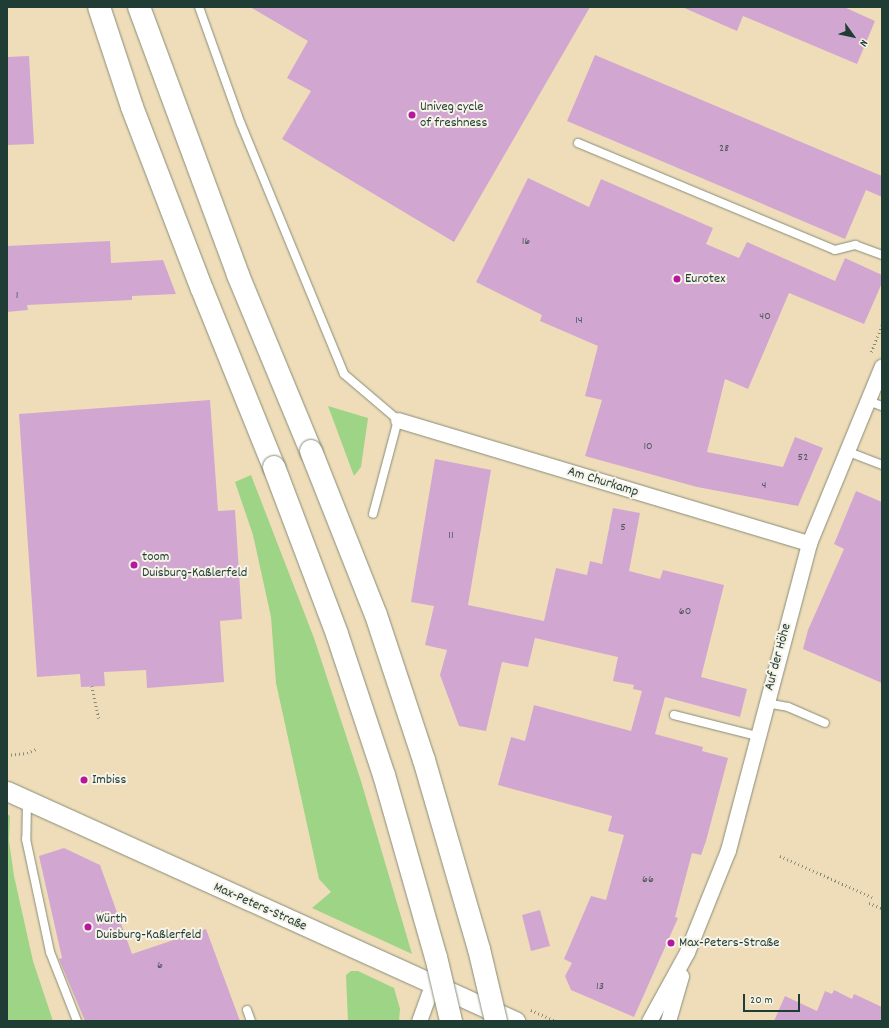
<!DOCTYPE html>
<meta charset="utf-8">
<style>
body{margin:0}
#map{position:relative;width:889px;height:1028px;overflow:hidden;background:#efddba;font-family:Dekko,sans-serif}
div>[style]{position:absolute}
.green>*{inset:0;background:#9dd486}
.building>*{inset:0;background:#d1a7d1}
.path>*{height:2.5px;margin-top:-1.25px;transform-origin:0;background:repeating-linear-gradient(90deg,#878d77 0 1px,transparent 0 4px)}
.roads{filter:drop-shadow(0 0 1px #878d77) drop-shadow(0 0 1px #878d77)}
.service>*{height:8px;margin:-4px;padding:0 4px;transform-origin:4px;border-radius:4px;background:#fff}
.minor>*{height:15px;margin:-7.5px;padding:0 7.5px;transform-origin:7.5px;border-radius:7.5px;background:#fff}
.tertiary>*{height:19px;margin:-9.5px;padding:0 9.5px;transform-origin:9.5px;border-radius:9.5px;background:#fff}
.motorway>*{height:22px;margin:-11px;padding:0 11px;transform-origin:11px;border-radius:11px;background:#fff}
.bridges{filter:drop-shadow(0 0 1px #878d77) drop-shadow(0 0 1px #878d77)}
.motorway-bridge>*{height:22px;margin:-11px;padding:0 11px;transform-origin:11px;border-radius:11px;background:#fff}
.dots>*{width:11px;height:11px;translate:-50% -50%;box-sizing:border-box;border:2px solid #f7f3e8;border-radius:50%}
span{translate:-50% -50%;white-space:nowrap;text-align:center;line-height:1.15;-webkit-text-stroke:4px #f7f3e8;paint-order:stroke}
.number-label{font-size:12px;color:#4c585b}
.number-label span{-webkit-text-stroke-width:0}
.poi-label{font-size:14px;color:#1f3d34}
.left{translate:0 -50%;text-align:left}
.street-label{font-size:14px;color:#1f3d34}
.frame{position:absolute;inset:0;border:8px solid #1f3d34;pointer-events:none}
.north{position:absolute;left:833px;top:16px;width:40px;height:40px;-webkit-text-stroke:3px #f7f3e8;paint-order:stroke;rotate:123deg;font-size:11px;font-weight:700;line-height:16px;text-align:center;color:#1f3d34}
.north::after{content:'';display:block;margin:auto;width:14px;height:18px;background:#1f3d34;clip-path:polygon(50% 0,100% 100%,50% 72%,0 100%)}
.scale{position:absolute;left:743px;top:994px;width:57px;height:18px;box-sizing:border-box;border:2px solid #1f3d34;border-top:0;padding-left:5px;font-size:12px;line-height:14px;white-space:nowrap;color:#1f3d34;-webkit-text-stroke:3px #f7f3e8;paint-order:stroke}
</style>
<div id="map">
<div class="green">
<i style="clip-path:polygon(328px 406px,368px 418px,361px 467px,354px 476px)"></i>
<i style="clip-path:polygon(251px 475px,314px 638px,361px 781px,412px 954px,312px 908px,331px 892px,319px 879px,276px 683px,271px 617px,253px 535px,235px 482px)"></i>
<i style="clip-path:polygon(7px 814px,10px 816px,9px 841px,14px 876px,33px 961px,53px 1021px,8px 1021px,7px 1017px)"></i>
<i style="clip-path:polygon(351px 971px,358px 971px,394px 988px,400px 1009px,399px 1021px,348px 1021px,346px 975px)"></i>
</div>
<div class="building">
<i style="clip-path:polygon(250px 7px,590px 7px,454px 242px,282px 139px,311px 91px,287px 78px,308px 41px)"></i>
<i style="clip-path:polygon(682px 7px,844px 7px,875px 21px,857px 64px,743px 16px,737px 31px)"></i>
<i style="clip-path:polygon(595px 55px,882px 176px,882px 197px,866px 190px,845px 239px,567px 121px)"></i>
<i style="clip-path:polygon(29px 56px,34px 144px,7px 145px,7px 57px)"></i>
<i style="clip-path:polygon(528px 178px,589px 207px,601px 179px,713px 228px,706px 244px,739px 258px,747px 242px,835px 281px,845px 258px,882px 275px,882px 283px,864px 324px,789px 293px,748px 389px,725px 379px,707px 452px,783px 467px,795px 437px,823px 448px,798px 506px,697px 487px,585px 456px,602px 400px,585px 396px,598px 346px,540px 321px,542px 315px,476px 282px)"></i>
<i style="clip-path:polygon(110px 241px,111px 263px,163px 260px,176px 294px,132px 296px,132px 300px,27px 305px,28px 310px,7px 312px,7px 246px)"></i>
<i style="clip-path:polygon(210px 400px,218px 511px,235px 510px,242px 619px,220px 621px,224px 682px,147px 688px,146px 670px,104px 672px,105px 686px,81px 687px,80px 674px,37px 677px,19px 414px)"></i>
<i style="clip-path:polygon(435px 459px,491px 470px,468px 605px,544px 621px,556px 568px,587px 575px,590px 561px,602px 564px,613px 508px,640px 513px,629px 571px,660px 579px,663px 570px,724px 585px,701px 677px,747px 689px,740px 717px,665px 697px,655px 734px,703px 747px,702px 751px,728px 758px,706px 841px,701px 855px,692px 853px,675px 917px,678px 918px,634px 1017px,571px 990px,565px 976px,572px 963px,564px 959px,591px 896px,606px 900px,624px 835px,608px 831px,612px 816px,498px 785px,511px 737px,525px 741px,534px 705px,631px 731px,642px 691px,633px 689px,634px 685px,613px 681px,618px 657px,535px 638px,528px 667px,502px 662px,486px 731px,459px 726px,440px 675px,447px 650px,425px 645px,434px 606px,411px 602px)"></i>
<i style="clip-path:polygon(856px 491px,882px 502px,882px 683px,803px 649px,808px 630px,844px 549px,834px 544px)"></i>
<i style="clip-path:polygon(64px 848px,100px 865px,132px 954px,206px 929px,240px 1021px,85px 1021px,59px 959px,62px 958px,39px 856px)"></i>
<i style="clip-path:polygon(540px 910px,550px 946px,531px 951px,522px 915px)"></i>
<i style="clip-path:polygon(834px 990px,852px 999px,854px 994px,882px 1007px,882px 1021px,774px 1021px,785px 996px,817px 1011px,825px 991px,832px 994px)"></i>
</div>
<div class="path">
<i style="left:871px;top:352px;width:29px;rotate:-68deg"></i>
<i style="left:92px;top:686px;width:33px;rotate:78deg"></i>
<i style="left:7px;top:755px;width:20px;rotate:-6deg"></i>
<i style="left:27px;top:753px;width:10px;rotate:-24deg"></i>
<i style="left:780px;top:856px;width:101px;rotate:24deg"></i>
<i style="left:869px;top:903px;width:14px;rotate:21deg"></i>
<i style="left:531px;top:1010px;width:27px;rotate:24deg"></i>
</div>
<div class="roads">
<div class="service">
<i style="left:199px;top:7px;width:124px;rotate:70.3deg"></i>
<i style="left:241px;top:124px;width:270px;rotate:67.6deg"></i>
<i style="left:344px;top:374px;width:71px;rotate:40.4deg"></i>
<i style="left:398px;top:420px;width:97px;rotate:104.9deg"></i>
<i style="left:578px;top:143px;width:278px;rotate:22.6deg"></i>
<i style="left:835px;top:250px;width:21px;rotate:-14deg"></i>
<i style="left:855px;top:245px;width:29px;rotate:20deg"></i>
<i style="left:868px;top:401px;width:15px;rotate:20deg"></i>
<i style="left:846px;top:451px;width:39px;rotate:21deg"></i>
<i style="left:766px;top:703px;width:22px;rotate:10deg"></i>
<i style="left:788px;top:707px;width:40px;rotate:23.4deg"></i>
<i style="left:674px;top:715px;width:86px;rotate:14.2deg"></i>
<i style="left:27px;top:800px;width:39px;rotate:91deg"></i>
<i style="left:26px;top:839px;width:116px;rotate:78deg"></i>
<i style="left:50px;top:952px;width:74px;rotate:68.6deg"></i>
<i style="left:247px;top:1010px;width:12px;rotate:70deg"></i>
</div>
<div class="minor">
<i style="left:398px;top:420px;width:429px;rotate:16.7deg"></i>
<i style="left:419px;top:1021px;width:38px;rotate:-70deg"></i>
<i style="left:649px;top:1021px;width:79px;rotate:-61.2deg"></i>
<i style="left:687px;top:952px;width:110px;rotate:-68.1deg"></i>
<i style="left:728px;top:850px;width:318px;rotate:-75.2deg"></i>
<i style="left:809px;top:543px;width:191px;rotate:-67.6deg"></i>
<i style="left:668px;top:1021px;width:47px;rotate:-73.9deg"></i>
</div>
<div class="tertiary">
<i style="left:7px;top:791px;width:558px;rotate:24.36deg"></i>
</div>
<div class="motorway">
<i style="left:99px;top:7px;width:105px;rotate:71.7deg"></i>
<i style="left:132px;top:107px;width:195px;rotate:69deg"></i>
<i style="left:202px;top:289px;width:192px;rotate:68deg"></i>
<i style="left:139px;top:7px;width:286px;rotate:69.7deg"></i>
<i style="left:238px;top:275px;width:191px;rotate:67.5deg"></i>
</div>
</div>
<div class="bridges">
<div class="motorway-bridge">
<i style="left:311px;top:451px;width:176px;rotate:68.4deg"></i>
<i style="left:376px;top:615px;width:153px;rotate:71.7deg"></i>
<i style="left:424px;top:760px;width:197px;rotate:73.8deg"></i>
<i style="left:479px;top:949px;width:74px;rotate:76.7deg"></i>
<i style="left:274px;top:467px;width:178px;rotate:69.3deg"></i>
<i style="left:337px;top:634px;width:149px;rotate:71.6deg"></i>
<i style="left:384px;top:775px;width:189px;rotate:74.1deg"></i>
<i style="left:436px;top:957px;width:66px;rotate:76.8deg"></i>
</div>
</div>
<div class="dots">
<i style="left:412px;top:115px;background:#b5179e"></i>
<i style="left:677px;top:279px;background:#b5179e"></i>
<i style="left:134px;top:565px;background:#b5179e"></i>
<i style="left:84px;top:780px;background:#b5179e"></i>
<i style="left:88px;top:927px;background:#b5179e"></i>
<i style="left:671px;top:943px;background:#b5179e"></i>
</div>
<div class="number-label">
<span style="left:724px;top:149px">28</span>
<span style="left:526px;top:242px">16</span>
<span style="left:17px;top:296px">1</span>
<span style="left:765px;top:317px">40</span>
<span style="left:579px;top:321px">14</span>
<span style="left:648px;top:447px">10</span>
<span style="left:803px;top:458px">52</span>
<span style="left:764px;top:486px">4</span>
<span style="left:623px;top:528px">5</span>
<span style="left:451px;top:536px">11</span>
<span style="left:685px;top:612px">60</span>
<span style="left:648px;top:880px">66</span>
<span style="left:160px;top:966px">6</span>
<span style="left:600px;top:987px">13</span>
</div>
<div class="poi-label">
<span class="left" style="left:420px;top:115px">Univeg cycle<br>of freshness</span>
<span class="left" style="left:685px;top:279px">Eurotex</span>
<span class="left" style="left:142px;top:565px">toom<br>Duisburg-Kaßlerfeld</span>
<span class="left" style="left:92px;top:780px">Imbiss</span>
<span class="left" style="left:96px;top:927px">Würth<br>Duisburg-Kaßlerfeld</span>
<span class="left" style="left:679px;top:943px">Max-Peters-Straße</span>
</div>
<div class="street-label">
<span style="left:603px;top:482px;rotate:17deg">Am Churkamp</span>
<span style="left:778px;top:657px;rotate:-75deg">Auf der Höhe</span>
<span style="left:260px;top:907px;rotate:24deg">Max-Peters-Straße</span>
</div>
<div class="frame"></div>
<div class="north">N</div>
<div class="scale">20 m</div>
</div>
